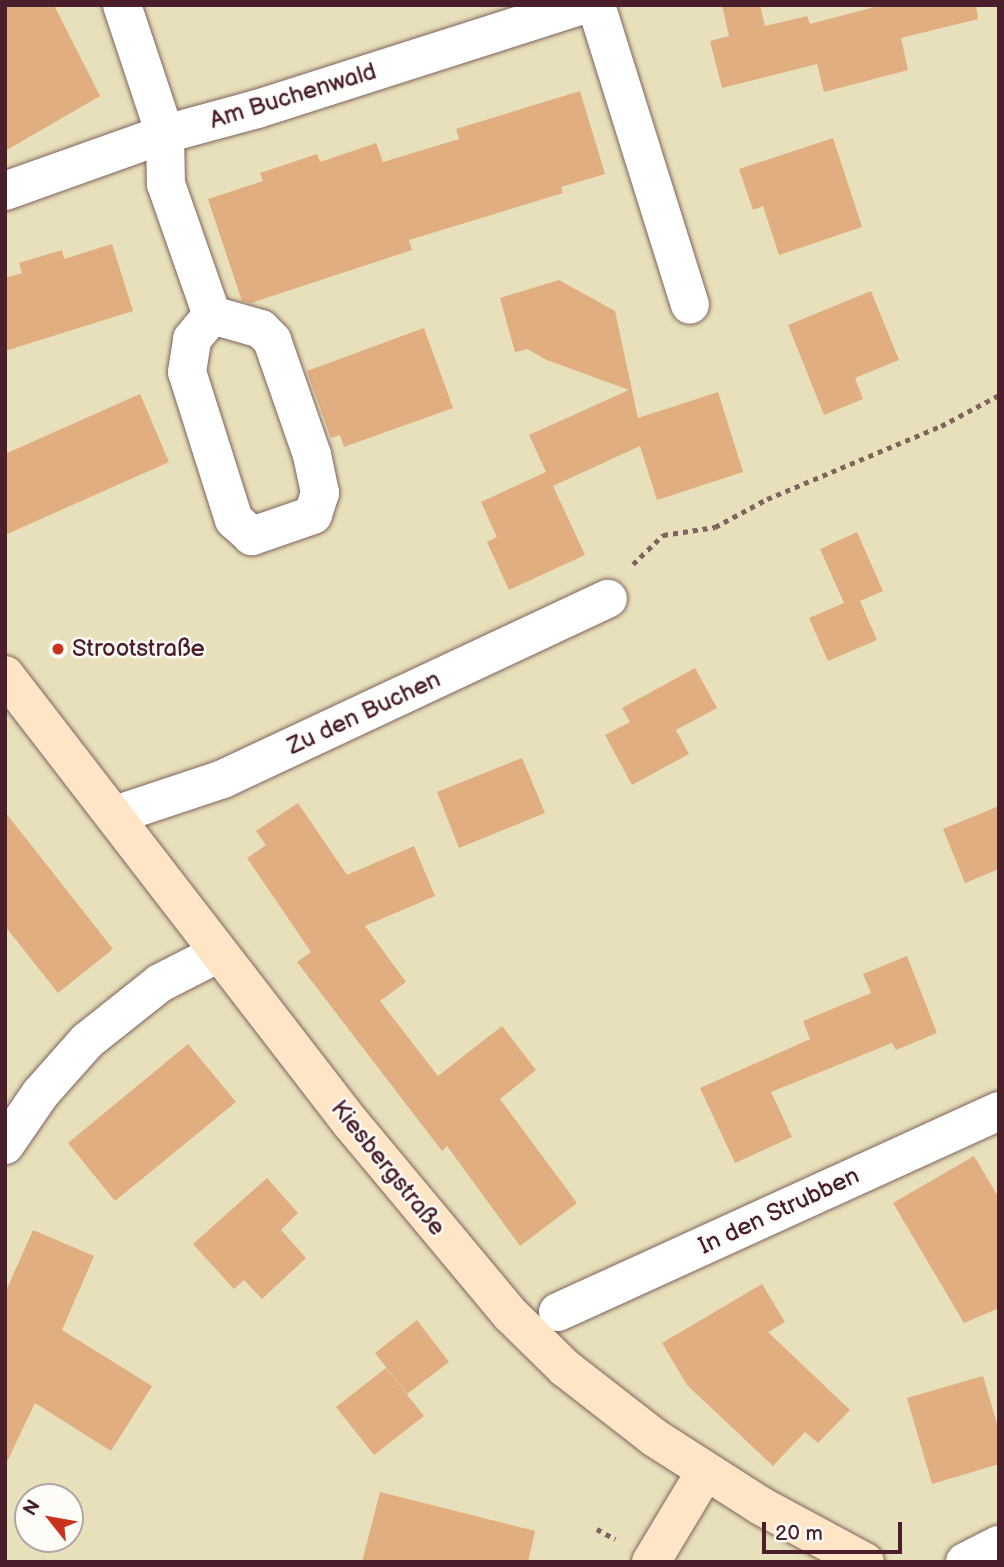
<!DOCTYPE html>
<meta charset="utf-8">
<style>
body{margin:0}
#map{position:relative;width:1004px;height:1567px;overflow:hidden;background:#e7e0ba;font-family:"Balsamiq Sans",sans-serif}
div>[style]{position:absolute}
.building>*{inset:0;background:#e1ae82}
.path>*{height:4.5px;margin-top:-2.25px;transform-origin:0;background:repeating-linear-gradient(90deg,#81635d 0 5px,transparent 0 10px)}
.roads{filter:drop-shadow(0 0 2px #81635d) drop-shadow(0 0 2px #81635d)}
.street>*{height:38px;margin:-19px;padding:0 19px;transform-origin:19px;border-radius:19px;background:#fff}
.secondary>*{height:38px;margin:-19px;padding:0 19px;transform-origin:19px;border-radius:19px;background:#fee5c5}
.dots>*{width:19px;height:19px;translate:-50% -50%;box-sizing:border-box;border:4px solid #fdfcf7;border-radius:50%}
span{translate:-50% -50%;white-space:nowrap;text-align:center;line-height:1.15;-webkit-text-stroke:5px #fdfcf7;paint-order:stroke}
.street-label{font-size:24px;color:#4a1f2b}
.poi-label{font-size:24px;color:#4a1f2b}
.left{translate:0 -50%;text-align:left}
.frame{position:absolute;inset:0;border:7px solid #4a1f2b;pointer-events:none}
.north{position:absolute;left:14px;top:1483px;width:70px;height:70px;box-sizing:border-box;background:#fdfcf7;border:2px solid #b5a4a5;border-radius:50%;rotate:301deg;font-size:19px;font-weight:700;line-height:28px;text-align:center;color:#4a1f2b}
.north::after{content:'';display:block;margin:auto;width:24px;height:32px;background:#c8321e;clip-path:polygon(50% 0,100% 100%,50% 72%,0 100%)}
.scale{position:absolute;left:762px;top:1522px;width:140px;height:32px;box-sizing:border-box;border:4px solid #4a1f2b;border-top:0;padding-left:9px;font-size:21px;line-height:24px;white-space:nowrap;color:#4a1f2b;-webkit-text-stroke:5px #fdfcf7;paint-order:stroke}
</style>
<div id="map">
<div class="building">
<i style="clip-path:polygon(5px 5px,54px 5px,100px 96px,5px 151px)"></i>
<i style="clip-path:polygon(722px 5px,760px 5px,765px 26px,807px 16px,810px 24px,882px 5px,976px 5px,978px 19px,901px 38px,908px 70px,824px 92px,817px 64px,722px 88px,710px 41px,729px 36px)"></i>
<i style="clip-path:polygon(580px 91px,605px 174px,561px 187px,563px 193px,409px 240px,412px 250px,251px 303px,242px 301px,208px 199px,263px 181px,260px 173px,317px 154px,320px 162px,376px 143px,383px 162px,459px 139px,456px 129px)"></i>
<i style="clip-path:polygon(833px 138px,862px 227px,779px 255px,763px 206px,753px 210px,739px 169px)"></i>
<i style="clip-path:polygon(112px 244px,133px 311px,5px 351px,5px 278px,22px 273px,19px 263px,62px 250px,64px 259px)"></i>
<i style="clip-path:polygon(559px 280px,615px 311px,638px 418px,718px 392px,743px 472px,657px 500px,640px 446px,553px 486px,585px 555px,509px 590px,487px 542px,497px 537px,481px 502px,546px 472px,529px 435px,629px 390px,547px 360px,527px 349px,515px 352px,500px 298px)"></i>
<i style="clip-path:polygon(871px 291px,899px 360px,855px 378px,863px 399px,824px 415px,788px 325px)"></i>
<i style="clip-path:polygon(424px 328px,453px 408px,344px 447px,340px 435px,331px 438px,307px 371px)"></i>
<i style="clip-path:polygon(140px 394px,169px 462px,5px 535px,5px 454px)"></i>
<i style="clip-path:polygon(857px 532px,883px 591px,860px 601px,877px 640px,828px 661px,809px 618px,844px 603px,820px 549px)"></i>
<i style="clip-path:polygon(695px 668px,717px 708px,676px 730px,689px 754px,632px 785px,605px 735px,630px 722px,622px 708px)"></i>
<i style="clip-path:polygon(522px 758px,545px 813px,459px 848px,437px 792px)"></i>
<i style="clip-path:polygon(298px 803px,347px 875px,414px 846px,435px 896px,365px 926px,406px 982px,380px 1001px,438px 1076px,502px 1026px,536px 1070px,500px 1099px,577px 1203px,520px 1246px,447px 1146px,442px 1151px,297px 962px,311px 952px,247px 858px,266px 845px,256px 831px)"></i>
<i style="clip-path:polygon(999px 806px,999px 869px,965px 883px,943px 829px)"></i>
<i style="clip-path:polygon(5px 812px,113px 949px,58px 993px,5px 926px)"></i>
<i style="clip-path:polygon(907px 956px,937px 1033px,896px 1050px,892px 1043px,771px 1092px,792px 1137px,735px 1163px,700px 1088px,810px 1039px,803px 1021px,871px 993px,863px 974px)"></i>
<i style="clip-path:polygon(188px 1044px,236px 1102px,115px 1201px,68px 1143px)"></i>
<i style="clip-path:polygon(974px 1156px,999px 1198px,999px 1308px,964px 1323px,893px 1203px)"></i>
<i style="clip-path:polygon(267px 1178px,298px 1213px,281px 1230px,306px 1258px,262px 1299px,244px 1280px,234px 1289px,193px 1244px)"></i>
<i style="clip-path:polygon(33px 1230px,94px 1256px,62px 1330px,152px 1386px,111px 1451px,35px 1403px,5px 1466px,5px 1293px)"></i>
<i style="clip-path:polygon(762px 1284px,785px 1322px,768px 1332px,850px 1410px,818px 1443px,805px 1432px,773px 1466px,687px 1385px,662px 1343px)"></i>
<i style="clip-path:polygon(417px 1320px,449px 1362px,407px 1394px,375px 1353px)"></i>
<i style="clip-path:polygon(386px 1368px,424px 1416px,374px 1455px,336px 1407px)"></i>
<i style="clip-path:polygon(983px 1376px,999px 1431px,999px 1464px,932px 1484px,907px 1398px)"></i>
<i style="clip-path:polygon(380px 1492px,535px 1531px,528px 1562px,362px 1562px)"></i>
</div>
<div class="path">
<i style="left:633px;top:564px;width:42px;rotate:-44deg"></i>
<i style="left:663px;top:535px;width:53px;rotate:-8.7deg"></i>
<i style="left:715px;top:527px;width:59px;rotate:-28.3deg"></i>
<i style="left:767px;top:499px;width:189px;rotate:-22.8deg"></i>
<i style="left:941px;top:426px;width:66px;rotate:-28.1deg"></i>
<i style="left:597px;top:1529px;width:21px;rotate:29deg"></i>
</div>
<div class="roads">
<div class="street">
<i style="left:122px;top:5px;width:136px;rotate:71.6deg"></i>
<i style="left:165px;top:134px;width:50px;rotate:88.9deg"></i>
<i style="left:166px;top:184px;width:139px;rotate:70.7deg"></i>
<i style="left:596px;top:5px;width:314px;rotate:72.6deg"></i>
<i style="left:5px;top:191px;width:170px;rotate:-19.6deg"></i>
<i style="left:165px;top:134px;width:95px;rotate:-15.2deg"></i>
<i style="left:257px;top:109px;width:342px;rotate:-17.7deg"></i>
<i style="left:212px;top:315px;width:51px;rotate:15.9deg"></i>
<i style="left:261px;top:329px;width:16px;rotate:45deg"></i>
<i style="left:272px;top:340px;width:122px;rotate:70.8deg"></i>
<i style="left:312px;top:455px;width:39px;rotate:78deg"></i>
<i style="left:320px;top:493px;width:23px;rotate:108deg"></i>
<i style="left:313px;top:515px;width:65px;rotate:161deg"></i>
<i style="left:252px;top:536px;width:24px;rotate:-138deg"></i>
<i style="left:234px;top:520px;width:155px;rotate:-107.6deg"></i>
<i style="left:187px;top:372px;width:33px;rotate:-81deg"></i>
<i style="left:192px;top:339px;width:31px;rotate:-50deg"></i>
<i style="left:115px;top:815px;width:114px;rotate:-18.4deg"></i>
<i style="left:223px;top:779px;width:425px;rotate:-25.1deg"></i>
<i style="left:5px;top:1145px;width:62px;rotate:-55.5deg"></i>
<i style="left:40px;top:1094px;width:71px;rotate:-48.4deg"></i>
<i style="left:87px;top:1041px;width:93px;rotate:-38.5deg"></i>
<i style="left:160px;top:983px;width:66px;rotate:-27deg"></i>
<i style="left:558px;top:1312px;width:485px;rotate:-24.5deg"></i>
<i style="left:965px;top:1562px;width:38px;rotate:-27deg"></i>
</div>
<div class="secondary">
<i style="left:5px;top:675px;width:565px;rotate:52.34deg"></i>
<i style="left:350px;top:1122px;width:251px;rotate:50.2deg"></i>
<i style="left:511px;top:1315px;width:76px;rotate:44.5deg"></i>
<i style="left:565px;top:1368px;width:114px;rotate:37.9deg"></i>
<i style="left:655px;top:1438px;width:126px;rotate:32.7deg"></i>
<i style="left:761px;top:1506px;width:118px;rotate:28.3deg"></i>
<i style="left:651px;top:1562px;width:105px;rotate:-59deg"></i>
</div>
</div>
<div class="dots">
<i style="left:58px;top:649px;background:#c8321e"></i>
</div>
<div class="street-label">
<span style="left:293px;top:96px;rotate:-17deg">Am Buchenwald</span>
<span style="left:364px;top:713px;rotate:-25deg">Zu den Buchen</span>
<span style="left:388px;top:1168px;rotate:51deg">Kiesbergstraße</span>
<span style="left:779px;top:1211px;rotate:-25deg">In den Strubben</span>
</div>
<div class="poi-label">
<span class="left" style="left:72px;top:649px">Strootstraße</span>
</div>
<div class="frame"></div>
<div class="north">N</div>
<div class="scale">20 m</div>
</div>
